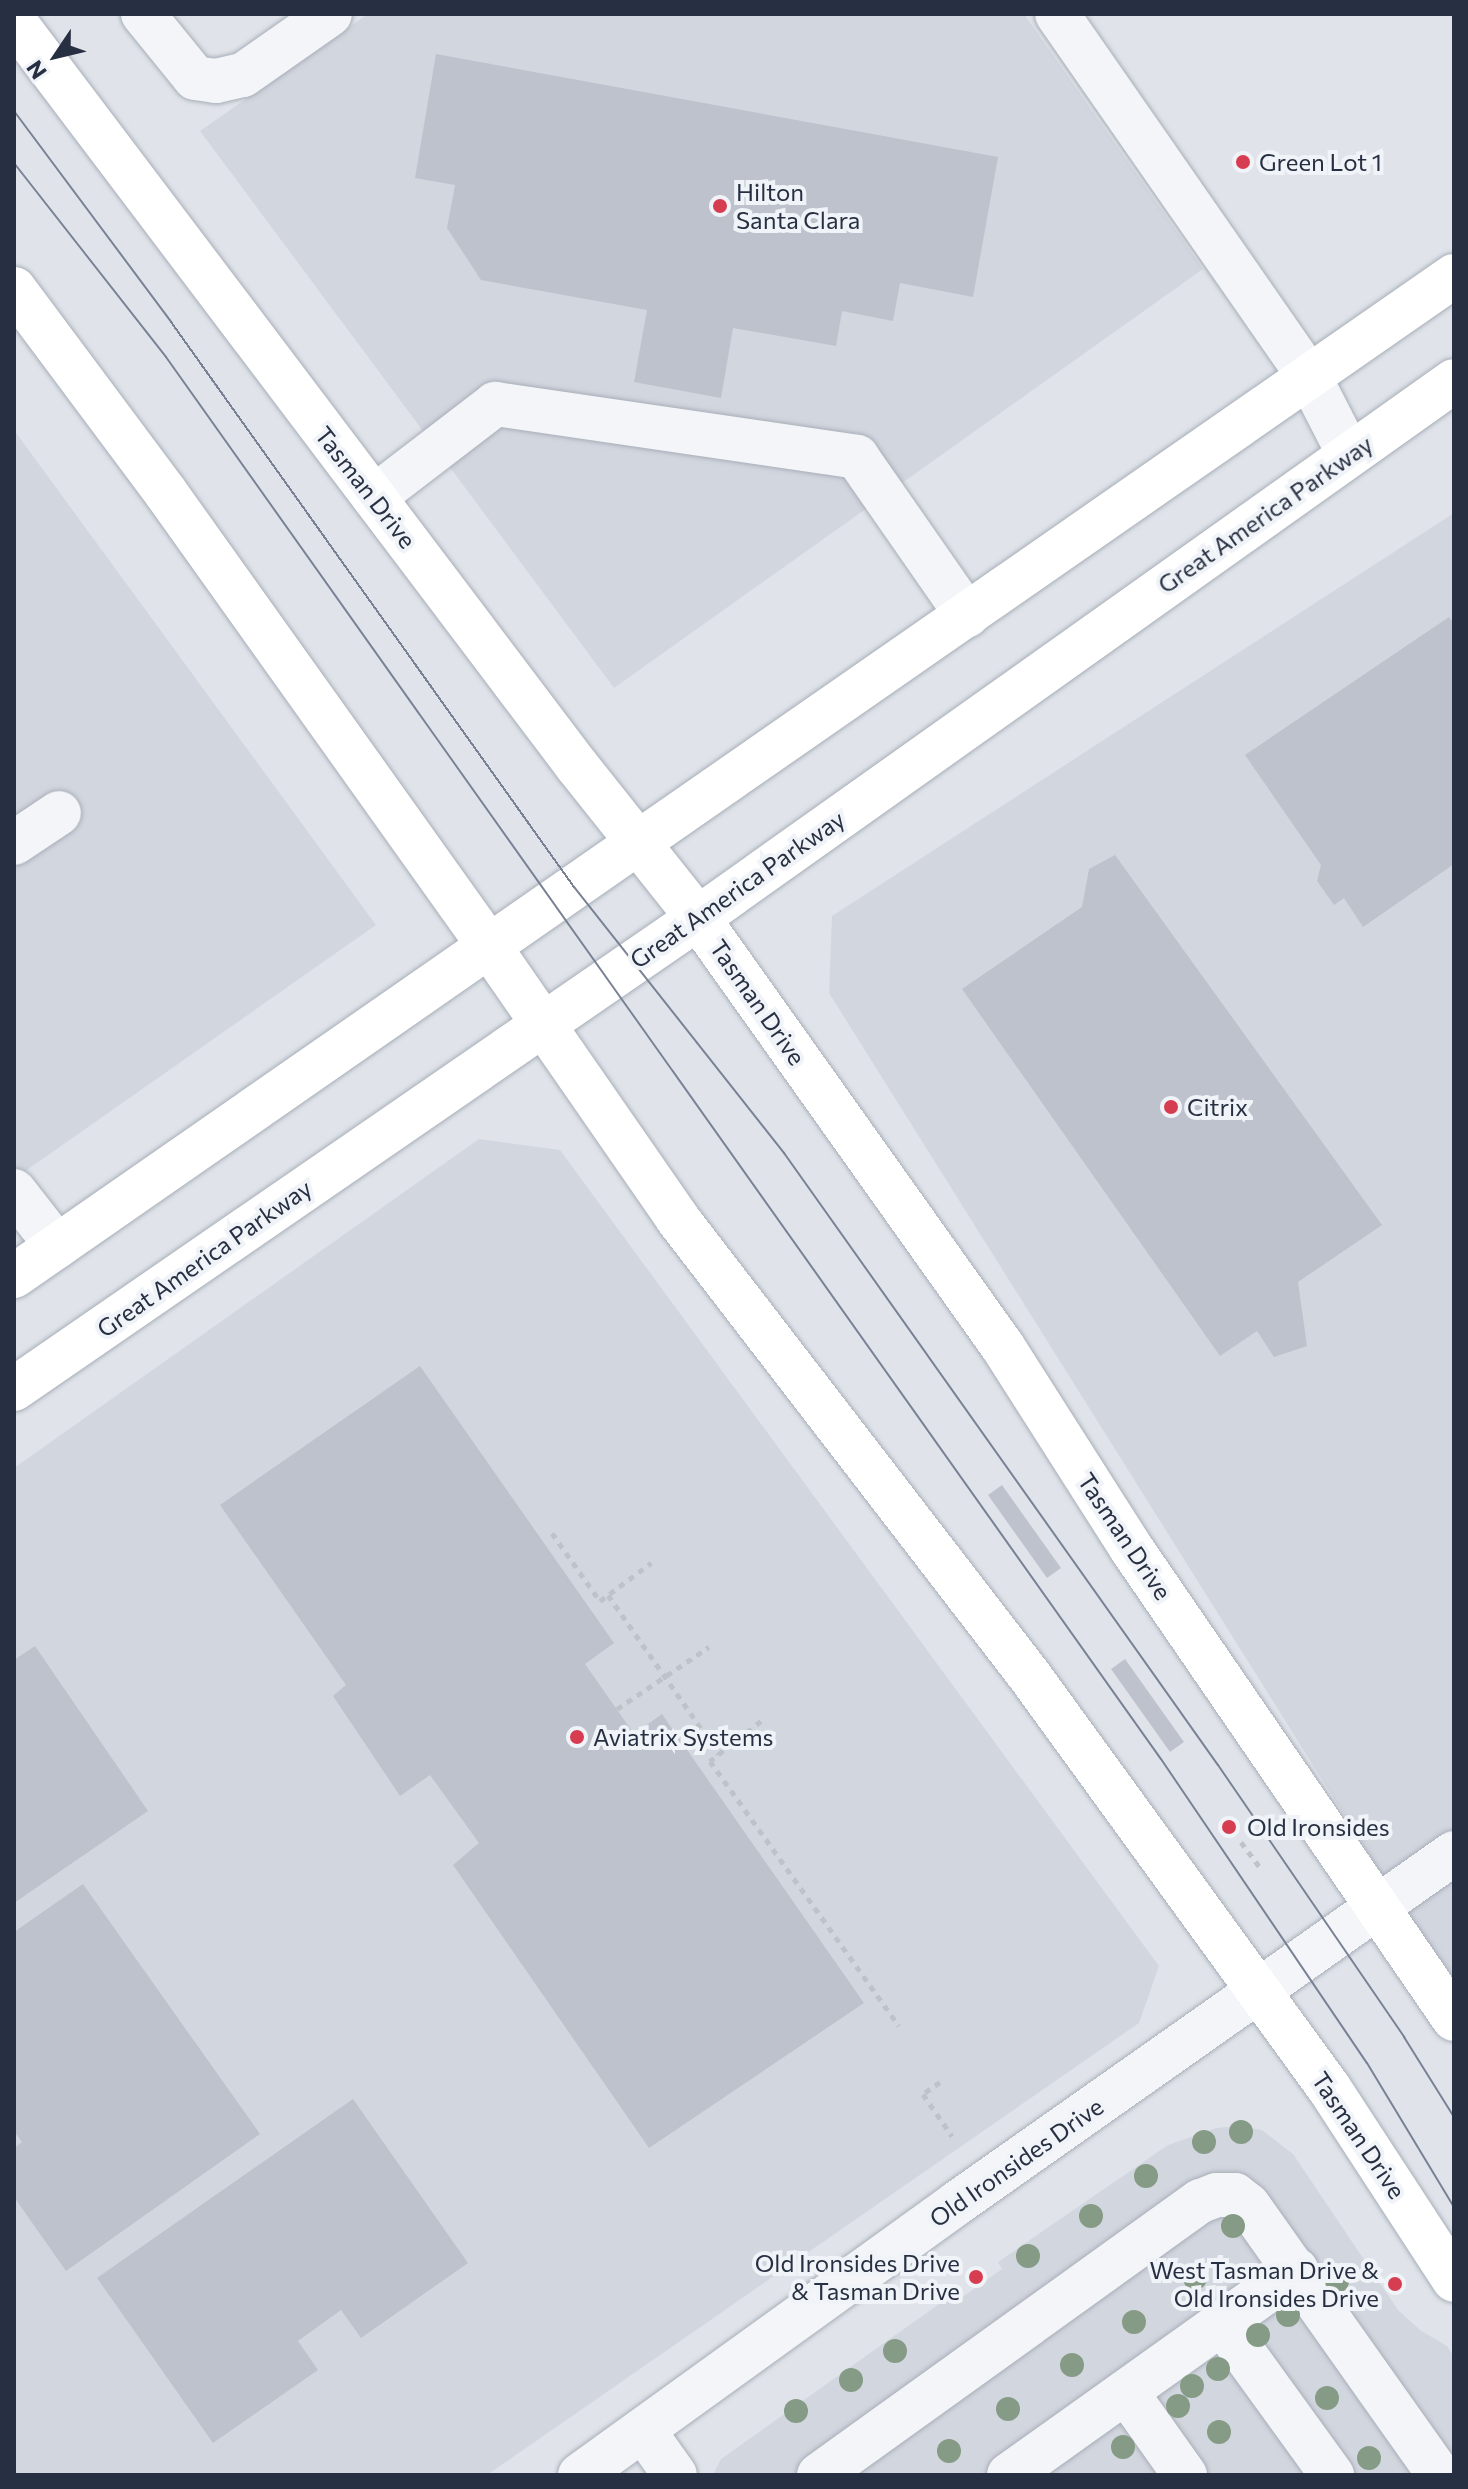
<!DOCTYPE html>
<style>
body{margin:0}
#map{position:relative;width:1468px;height:2489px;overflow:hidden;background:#e0e4ea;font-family:Commissioner,sans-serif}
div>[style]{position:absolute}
.built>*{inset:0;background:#d2d6df}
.building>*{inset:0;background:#bdc2cd}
.path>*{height:5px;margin-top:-2.5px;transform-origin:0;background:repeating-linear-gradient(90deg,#bec2c9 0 6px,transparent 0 12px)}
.roads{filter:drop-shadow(0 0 2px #a8aeb8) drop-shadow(0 0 2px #a8aeb8)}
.minor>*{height:44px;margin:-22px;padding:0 22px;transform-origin:22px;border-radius:22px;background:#f3f5f8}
.major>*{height:44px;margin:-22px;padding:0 22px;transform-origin:22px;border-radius:22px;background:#fff}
.tram>*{height:2px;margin:-1px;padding:0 1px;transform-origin:1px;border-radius:1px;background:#788294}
.trees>*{width:24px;height:24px;margin:-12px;border-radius:50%;background:#859b86}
.dots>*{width:22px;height:22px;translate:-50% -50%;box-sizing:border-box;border:4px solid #f0f3f7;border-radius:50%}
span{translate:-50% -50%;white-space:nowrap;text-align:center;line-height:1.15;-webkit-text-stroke:8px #f0f3f7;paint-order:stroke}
.poi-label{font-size:24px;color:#273042}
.left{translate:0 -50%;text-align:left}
.right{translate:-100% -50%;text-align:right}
.street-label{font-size:24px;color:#273042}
.frame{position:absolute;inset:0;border:16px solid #273042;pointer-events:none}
.north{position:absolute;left:16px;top:16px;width:80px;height:80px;-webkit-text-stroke:6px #f0f3f7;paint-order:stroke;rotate:235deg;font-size:22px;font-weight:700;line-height:32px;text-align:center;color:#273042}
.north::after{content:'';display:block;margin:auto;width:28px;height:36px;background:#273042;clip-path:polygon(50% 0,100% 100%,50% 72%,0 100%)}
</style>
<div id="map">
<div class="built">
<i style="clip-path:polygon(368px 14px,1024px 14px,1203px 269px,614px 688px,200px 131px)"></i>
<i style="clip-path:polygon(14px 430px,376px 925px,14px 1179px)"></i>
<i style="clip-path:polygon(1454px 513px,1454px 1990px,829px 993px,832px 916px)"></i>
<i style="clip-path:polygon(479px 1139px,560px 1150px,1159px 1966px,1139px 2023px,487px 2475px,14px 2475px,14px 1468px)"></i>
<i style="clip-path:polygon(1239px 2126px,1262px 2130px,1293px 2154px,1398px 2310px,1420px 2330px,1447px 2346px,1454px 2357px,1454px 2475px,713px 2475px,721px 2459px,956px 2292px,961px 2298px,1002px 2269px,998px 2262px,1168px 2145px,1216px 2128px)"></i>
</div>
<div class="building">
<i style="clip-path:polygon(436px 54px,998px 157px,973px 297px,900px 283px,893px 321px,842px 311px,836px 346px,733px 328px,721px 398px,634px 382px,647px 310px,481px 280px,447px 228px,455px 185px,415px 178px)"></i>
<i style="clip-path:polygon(1449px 617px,1454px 624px,1454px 864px,1363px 927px,1344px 898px,1334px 905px,1317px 881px,1321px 865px,1245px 755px)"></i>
<i style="clip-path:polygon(1115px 855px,1382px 1225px,1298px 1282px,1307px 1346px,1274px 1357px,1257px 1331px,1220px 1356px,962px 989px,1082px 907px,1089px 869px)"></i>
<i style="clip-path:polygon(420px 1366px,614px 1643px,585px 1664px,634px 1734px,662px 1714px,864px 2003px,649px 2148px,453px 1865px,479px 1843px,430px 1775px,400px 1796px,333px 1696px,346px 1685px,220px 1505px)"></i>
<i style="clip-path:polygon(1002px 1485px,1061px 1568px,1047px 1578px,988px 1495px)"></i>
<i style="clip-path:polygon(35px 1646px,148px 1811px,14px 1903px,14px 1660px)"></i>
<i style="clip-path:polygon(1125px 1659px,1184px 1742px,1170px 1752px,1111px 1669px)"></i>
<i style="clip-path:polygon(83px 1884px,260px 2134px,66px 2271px,14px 2197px,14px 2148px,22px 2142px,14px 2131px,14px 1932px)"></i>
<i style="clip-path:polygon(353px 2099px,468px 2263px,361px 2338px,341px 2310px,298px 2341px,318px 2370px,213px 2443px,97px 2278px)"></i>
</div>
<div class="path">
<i style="left:552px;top:1533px;width:83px;rotate:54.8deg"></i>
<i style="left:600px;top:1601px;width:64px;rotate:-36.7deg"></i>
<i style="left:608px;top:1595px;width:194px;rotate:55.1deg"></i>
<i style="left:617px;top:1709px;width:111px;rotate:-34deg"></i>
<i style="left:761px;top:1721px;width:65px;rotate:141.9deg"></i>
<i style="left:710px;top:1761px;width:325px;rotate:54.5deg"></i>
<i style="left:1241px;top:1842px;width:34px;rotate:53deg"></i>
<i style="left:940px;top:2082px;width:21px;rotate:145deg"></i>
<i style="left:923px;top:2094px;width:51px;rotate:55.4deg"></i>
</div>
<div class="roads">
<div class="minor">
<i style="left:143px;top:14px;width:82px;rotate:50.9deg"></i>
<i style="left:195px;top:78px;width:21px;rotate:8deg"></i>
<i style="left:216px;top:81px;width:28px;rotate:-13deg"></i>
<i style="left:243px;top:75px;width:106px;rotate:-35deg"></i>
<i style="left:1057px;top:14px;width:441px;rotate:55.2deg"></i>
<i style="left:1309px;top:376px;width:88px;rotate:62.9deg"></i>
<i style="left:374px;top:497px;width:153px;rotate:-37.5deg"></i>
<i style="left:495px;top:404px;width:366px;rotate:8.3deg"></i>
<i style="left:857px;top:457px;width:193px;rotate:55.2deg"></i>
<i style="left:14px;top:843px;width:54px;rotate:-33.7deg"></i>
<i style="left:14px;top:1191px;width:70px;rotate:52deg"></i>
<i style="left:1222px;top:2323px;width:188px;rotate:54.1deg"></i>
<i style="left:1126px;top:2392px;width:102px;rotate:54.6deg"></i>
<i style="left:643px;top:2430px;width:55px;rotate:54.6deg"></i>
<i style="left:580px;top:2475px;width:465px;rotate:-35.8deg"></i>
<i style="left:957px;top:2203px;width:608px;rotate:-35.15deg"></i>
<i style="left:819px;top:2475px;width:470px;rotate:-35.7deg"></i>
<i style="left:1201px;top:2201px;width:17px;rotate:-21deg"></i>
<i style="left:1217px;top:2195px;width:18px"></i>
<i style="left:1235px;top:2195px;width:16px;rotate:38deg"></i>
<i style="left:1248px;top:2205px;width:331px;rotate:54.7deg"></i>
<i style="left:1009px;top:2475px;width:353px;rotate:-35.5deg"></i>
</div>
<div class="major">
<i style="left:14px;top:21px;width:934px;rotate:52.92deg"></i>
<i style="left:577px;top:766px;width:194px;rotate:51.5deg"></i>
<i style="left:698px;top:918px;width:526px;rotate:54.59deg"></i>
<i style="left:1003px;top:1347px;width:238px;rotate:57.5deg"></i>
<i style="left:1131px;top:1548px;width:571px;rotate:55.56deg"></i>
<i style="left:14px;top:289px;width:254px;rotate:53.3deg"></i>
<i style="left:166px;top:493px;width:556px;rotate:54.51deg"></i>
<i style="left:489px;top:946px;width:331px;rotate:55.3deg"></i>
<i style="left:677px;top:1218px;width:577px;rotate:52.4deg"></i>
<i style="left:1029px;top:1675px;width:510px;rotate:54.01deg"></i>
<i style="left:1329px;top:2088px;width:229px;rotate:56.9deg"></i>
<i style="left:14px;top:1276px;width:1753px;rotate:-34.78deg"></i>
<i style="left:14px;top:1389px;width:830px;rotate:-34.55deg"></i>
<i style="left:698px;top:918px;width:927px;rotate:-35.39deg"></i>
</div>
</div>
<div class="tram">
<i style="left:14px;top:111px;width:263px;rotate:53.3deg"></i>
<i style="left:171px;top:322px;width:694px;rotate:54.5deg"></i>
<i style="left:574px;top:887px;width:339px;rotate:51.7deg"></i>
<i style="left:784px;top:1153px;width:750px;rotate:54.66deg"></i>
<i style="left:1218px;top:1765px;width:330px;rotate:55.6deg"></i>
<i style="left:1404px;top:2037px;width:94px;rotate:58deg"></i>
<i style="left:14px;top:163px;width:246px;rotate:51.9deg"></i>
<i style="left:166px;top:357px;width:1719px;rotate:54.64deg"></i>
<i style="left:1161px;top:1759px;width:367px;rotate:55.9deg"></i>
<i style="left:1367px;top:2063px;width:168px;rotate:58.9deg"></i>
</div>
<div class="trees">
<i style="left:1241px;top:2132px"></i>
<i style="left:1204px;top:2142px"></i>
<i style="left:1146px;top:2176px"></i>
<i style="left:1091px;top:2216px"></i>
<i style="left:1233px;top:2226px"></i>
<i style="left:1028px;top:2256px"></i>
<i style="left:1195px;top:2278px"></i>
<i style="left:1337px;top:2281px"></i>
<i style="left:1288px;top:2315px"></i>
<i style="left:1134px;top:2322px"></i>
<i style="left:1258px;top:2335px"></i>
<i style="left:895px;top:2351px"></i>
<i style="left:1072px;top:2365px"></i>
<i style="left:1218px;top:2369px"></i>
<i style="left:851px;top:2380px"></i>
<i style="left:1192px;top:2386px"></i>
<i style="left:1327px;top:2398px"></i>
<i style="left:1178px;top:2406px"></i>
<i style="left:1008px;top:2409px"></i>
<i style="left:796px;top:2411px"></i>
<i style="left:1219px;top:2432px"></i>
<i style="left:1123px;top:2447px"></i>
<i style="left:949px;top:2451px"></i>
<i style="left:1369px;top:2458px"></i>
</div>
<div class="dots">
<i style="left:1243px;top:162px;background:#d73d50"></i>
<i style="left:720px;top:206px;background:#d73d50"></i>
<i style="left:1171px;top:1107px;background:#d73d50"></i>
<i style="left:577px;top:1737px;background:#d73d50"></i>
<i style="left:1229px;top:1827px;background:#d73d50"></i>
<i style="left:976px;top:2277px;background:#d73d50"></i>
<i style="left:1395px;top:2284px;background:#d73d50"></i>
</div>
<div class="poi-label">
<span class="left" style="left:1259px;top:162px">Green Lot 1</span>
<span class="left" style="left:736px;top:206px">Hilton<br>Santa Clara</span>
<span class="left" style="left:1187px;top:1107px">Citrix</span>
<span class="left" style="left:593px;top:1737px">Aviatrix Systems</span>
<span class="left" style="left:1247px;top:1827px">Old Ironsides</span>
<span class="right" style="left:960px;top:2277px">Old Ironsides Drive<br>&amp; Tasman Drive</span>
<span class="right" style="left:1379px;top:2284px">West Tasman Drive &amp;<br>Old Ironsides Drive</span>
</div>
<div class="street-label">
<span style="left:366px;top:487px;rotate:52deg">Tasman Drive</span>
<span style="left:1265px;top:514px;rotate:-35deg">Great America Parkway</span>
<span style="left:737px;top:889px;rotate:-35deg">Great America Parkway</span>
<span style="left:758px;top:1002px;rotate:55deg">Tasman Drive</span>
<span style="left:204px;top:1258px;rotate:-35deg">Great America Parkway</span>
<span style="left:1125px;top:1536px;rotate:56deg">Tasman Drive</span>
<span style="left:1359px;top:2135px;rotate:56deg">Tasman Drive</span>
<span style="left:1016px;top:2162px;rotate:-35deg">Old Ironsides Drive</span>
</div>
<div class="frame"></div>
<div class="north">N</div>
</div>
